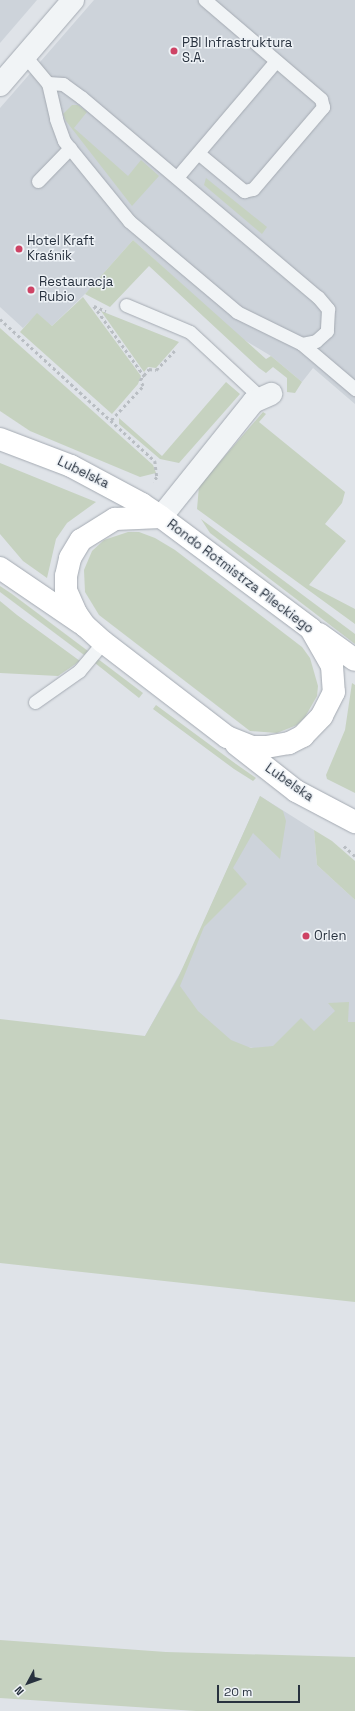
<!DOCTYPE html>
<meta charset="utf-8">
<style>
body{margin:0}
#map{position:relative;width:355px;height:1711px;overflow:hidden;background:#dfe3e8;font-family:"Space Grotesk",sans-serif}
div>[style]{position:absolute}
.built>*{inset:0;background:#cdd3da}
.green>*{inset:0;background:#c6d2c0}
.path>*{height:2.5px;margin-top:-1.25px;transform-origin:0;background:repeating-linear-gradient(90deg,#b9bec3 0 3px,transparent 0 6px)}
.roads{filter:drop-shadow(0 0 1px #a4aab2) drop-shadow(0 0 1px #a4aab2)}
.lane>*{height:13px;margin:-6.5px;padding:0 6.5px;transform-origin:6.5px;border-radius:6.5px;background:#f1f4f6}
.street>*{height:22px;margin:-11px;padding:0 11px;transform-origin:11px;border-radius:11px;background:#f1f4f6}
.secondary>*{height:22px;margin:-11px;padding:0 11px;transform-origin:11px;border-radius:11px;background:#fff}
.dots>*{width:11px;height:11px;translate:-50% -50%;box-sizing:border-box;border:2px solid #eef2f6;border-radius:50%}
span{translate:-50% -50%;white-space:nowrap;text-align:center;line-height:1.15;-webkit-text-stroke:3px #eef2f6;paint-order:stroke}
.poi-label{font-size:13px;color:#28323f}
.left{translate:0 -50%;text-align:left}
.street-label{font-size:13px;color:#28323f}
.north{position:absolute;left:8px;top:1663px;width:40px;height:40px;-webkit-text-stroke:3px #eef2f6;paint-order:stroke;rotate:229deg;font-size:11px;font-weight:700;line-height:16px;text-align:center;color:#28323f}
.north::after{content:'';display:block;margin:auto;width:14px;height:18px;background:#28323f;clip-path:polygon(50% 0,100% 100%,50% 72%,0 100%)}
.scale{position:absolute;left:217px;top:1685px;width:83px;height:18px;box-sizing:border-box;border:2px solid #28323f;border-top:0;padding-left:5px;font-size:12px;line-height:14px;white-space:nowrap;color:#28323f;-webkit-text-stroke:3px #eef2f6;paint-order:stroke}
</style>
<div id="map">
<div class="built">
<i style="clip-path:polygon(0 0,37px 0,0 43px)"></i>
<i style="clip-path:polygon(94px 0,355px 0,355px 404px,313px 368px,302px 382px,271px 356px,241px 338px,133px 240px,85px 294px,52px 326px,37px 314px,23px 328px,0 307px,0 108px)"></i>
<i style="clip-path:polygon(260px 796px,314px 830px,317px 865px,355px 900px,355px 1059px,145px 1036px,185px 964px)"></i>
</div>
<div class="green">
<i style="clip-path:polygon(72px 105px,78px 105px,87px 112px,74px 128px,128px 176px,141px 160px,159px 176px,132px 206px,66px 121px,63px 114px)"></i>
<i style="clip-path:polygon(206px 178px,267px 227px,262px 234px,204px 185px)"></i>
<i style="clip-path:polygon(133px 240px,266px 359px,271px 356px,302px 382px,295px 393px,287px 392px,287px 378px,273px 367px,266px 373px,259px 368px,149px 266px,110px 307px,85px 294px)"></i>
<i style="clip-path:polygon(83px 297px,141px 376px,138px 384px,112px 414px,20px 332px,37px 313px,52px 326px)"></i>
<i style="clip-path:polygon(101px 311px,179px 342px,156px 368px,148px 367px,144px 372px)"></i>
<i style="clip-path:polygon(0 328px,153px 465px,156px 473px,140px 477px,30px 431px,0 411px)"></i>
<i style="clip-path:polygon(226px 382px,240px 394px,179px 463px,160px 459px,119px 424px,119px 418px,162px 456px)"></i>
<i style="clip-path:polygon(263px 412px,266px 414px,259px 422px,345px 492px,342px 503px,325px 524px,346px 541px,309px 585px,355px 609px,355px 624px,197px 509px,199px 486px)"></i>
<i style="clip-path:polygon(0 463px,96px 502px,67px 523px,56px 539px,47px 578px,23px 561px,0 534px)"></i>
<i style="clip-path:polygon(201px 519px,355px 634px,355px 644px,210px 533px)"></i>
<i style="clip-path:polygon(128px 532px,139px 532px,155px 538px,175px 550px,302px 647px,310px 658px,318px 686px,317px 696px,305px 717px,297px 725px,277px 733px,250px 731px,99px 615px,85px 592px,84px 570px,92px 551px,104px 540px)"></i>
<i style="clip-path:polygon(0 586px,12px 594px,88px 651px,84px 655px,0 592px)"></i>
<i style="clip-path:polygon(0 601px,17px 615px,80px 661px,58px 676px,0 673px)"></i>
<i style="clip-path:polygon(98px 659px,143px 693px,139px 698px,95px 663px)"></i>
<i style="clip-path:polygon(352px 683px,355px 685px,355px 793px,327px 779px,326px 775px,345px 730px)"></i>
<i style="clip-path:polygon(156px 705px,236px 764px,256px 778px,253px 781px,234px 769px,153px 709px)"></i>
<i style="clip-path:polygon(260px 796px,283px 811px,286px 821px,280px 859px,253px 833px,233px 868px,247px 884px,204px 927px,180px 986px,198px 1011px,231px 1040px,251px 1048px,273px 1046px,301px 1018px,314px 1031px,335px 1011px,328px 1003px,349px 1002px,348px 1022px,355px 1022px,355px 1302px,0 1263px,0 1019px,145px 1036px,178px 978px)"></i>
<i style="clip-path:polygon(314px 830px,332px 841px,355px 861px,355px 900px,317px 865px)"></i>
<i style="clip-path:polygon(0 1640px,166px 1652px,355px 1657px,355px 1711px,196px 1711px,0 1698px)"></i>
</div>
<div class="path">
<i style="left:94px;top:306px;width:13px;rotate:23deg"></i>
<i style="left:94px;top:306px;width:87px;rotate:54.3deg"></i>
<i style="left:0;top:319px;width:210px;rotate:42.5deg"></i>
<i style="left:155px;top:461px;width:16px;rotate:83deg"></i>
<i style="left:157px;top:477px;width:6px;rotate:121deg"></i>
<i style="left:111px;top:420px;width:47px;rotate:-46.7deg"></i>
<i style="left:143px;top:386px;width:7px;rotate:-117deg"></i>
<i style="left:140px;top:380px;width:14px;rotate:-51deg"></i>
<i style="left:149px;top:369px;width:7px;rotate:8deg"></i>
<i style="left:156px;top:370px;width:29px;rotate:-46deg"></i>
<i style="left:344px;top:846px;width:15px;rotate:42deg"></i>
</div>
<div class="roads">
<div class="lane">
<i style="left:25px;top:56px;width:35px;rotate:50deg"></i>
<i style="left:48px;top:83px;width:37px;rotate:77deg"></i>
<i style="left:56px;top:119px;width:23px;rotate:70deg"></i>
<i style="left:64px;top:141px;width:103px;rotate:50.9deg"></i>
<i style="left:129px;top:221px;width:141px;rotate:40.1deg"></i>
<i style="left:237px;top:312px;width:72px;rotate:26.2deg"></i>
<i style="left:302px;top:344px;width:70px;rotate:40.3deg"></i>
<i style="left:48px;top:83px;width:15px;rotate:4deg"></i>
<i style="left:63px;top:84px;width:22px;rotate:36deg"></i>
<i style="left:81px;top:97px;width:310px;rotate:40.2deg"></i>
<i style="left:318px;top:297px;width:16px;rotate:50deg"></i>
<i style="left:328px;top:309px;width:22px;rotate:93deg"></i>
<i style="left:327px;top:331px;width:15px;rotate:138deg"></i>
<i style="left:316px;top:341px;width:14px;rotate:168deg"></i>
<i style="left:198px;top:153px;width:60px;rotate:39.6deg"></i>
<i style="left:244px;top:191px;width:9px;rotate:-13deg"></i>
<i style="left:253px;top:189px;width:108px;rotate:-49.5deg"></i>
<i style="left:323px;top:107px;width:8px;rotate:-104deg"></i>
<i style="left:321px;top:99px;width:153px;rotate:-139.5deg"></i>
<i style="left:178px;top:176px;width:151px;rotate:-49.6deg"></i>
<i style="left:38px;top:181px;width:46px;rotate:-45.9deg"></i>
<i style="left:126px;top:305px;width:69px;rotate:22.9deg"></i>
<i style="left:190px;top:332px;width:96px;rotate:42.9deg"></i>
<i style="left:35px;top:702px;width:54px;rotate:-35.2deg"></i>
<i style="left:79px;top:671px;width:38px;rotate:-50deg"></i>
</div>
<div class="street">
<i style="left:0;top:85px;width:112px;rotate:-49.3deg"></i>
<i style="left:161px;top:517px;width:147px;rotate:-51.3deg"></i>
<i style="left:253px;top:402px;width:20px;rotate:-24deg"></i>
</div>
<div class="secondary">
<i style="left:0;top:439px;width:76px;rotate:20.8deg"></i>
<i style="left:71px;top:466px;width:81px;rotate:28.2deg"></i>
<i style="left:142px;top:504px;width:23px;rotate:34deg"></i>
<i style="left:161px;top:517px;width:187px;rotate:36.7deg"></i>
<i style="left:311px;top:629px;width:43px;rotate:60.4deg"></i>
<i style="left:332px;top:666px;width:26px;rotate:86deg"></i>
<i style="left:334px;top:692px;width:27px;rotate:117deg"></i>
<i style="left:322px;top:716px;width:28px;rotate:134deg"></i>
<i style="left:303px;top:736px;width:16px;rotate:153deg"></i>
<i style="left:289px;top:743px;width:23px;rotate:170deg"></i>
<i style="left:266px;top:747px;width:14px;rotate:180deg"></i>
<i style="left:252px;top:747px;width:27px;rotate:-158deg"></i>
<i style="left:227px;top:737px;width:156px;rotate:-142.5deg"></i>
<i style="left:103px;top:642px;width:24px;rotate:-138deg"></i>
<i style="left:85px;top:626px;width:16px;rotate:-125deg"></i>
<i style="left:76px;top:613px;width:24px;rotate:-114deg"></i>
<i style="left:66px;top:591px;width:15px;rotate:-90deg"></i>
<i style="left:66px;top:576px;width:18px;rotate:-77deg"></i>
<i style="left:70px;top:558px;width:21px;rotate:-59deg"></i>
<i style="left:81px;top:540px;width:40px;rotate:-32deg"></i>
<i style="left:115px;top:519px;width:46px;rotate:-2.5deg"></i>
<i style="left:0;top:568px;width:98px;rotate:34.2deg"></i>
<i style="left:319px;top:634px;width:44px;rotate:35.8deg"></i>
<i style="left:236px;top:744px;width:76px;rotate:38.1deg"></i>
<i style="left:296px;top:791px;width:67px;rotate:27.7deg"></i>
</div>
</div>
<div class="dots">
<i style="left:174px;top:51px;background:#ce4365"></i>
<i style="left:19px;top:249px;background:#ce4365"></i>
<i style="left:31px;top:290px;background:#ce4365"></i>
<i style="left:306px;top:936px;background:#ce4365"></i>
</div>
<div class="poi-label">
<span class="left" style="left:182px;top:51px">PBI Infrastruktura<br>S.A.</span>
<span class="left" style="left:27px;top:249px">Hotel Kraft<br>Kraśnik</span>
<span class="left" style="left:39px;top:290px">Restauracja<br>Rubio</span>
<span class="left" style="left:314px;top:936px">Orlen</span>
</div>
<div class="street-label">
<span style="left:83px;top:473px;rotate:26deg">Lubelska</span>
<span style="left:240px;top:577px;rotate:37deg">Rondo Rotmistrza Pileckiego</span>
<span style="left:289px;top:783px;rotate:35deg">Lubelska</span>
</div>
<div class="north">N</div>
<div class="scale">20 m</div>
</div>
